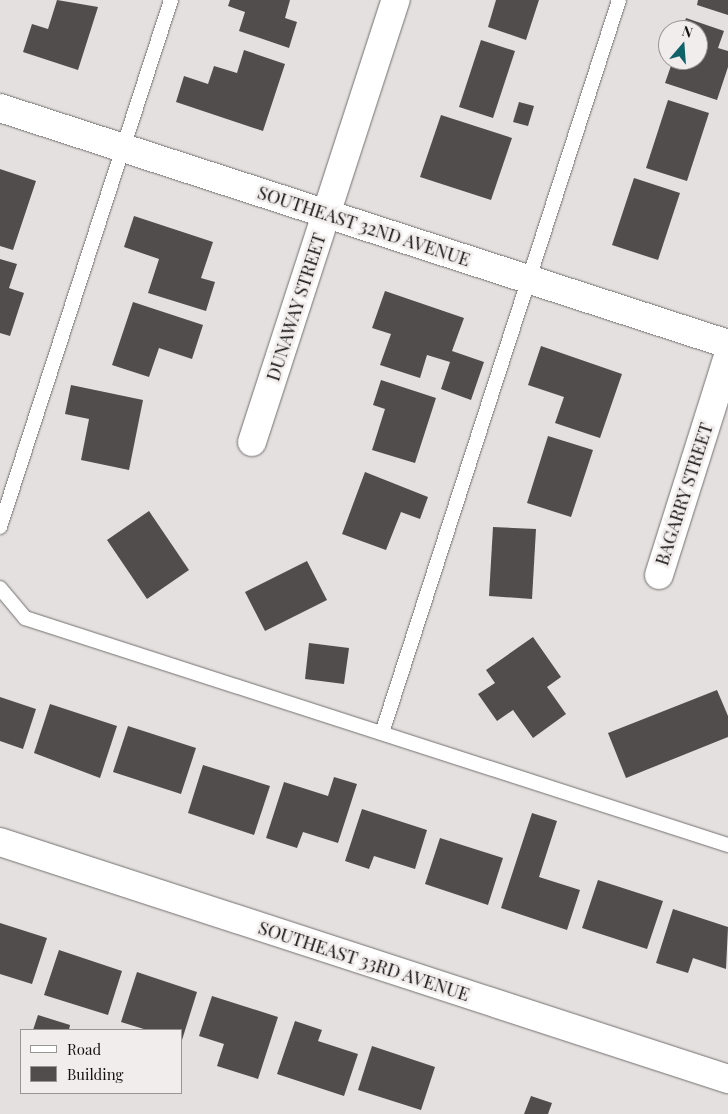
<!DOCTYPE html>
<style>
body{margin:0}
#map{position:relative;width:728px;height:1114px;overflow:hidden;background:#e5e0e0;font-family:"Playfair Display",serif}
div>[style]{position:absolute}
.building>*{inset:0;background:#514d4d}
.roads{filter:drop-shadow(0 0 1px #747070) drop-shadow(0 0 1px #747070)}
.service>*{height:14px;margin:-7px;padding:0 7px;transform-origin:7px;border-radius:7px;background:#fff}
.minor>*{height:28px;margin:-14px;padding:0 14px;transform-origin:14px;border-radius:14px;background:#fff}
span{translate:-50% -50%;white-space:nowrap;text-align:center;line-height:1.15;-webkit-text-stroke:5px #f2eded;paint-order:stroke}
.street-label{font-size:18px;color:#131212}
.legend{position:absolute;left:20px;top:1029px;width:162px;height:65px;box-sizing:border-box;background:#f2eded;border:1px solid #999595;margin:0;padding:6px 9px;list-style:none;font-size:15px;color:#131212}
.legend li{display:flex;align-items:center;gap:10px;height:25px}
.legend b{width:25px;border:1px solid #999595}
.north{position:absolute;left:658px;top:20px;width:50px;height:50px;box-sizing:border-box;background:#f2eded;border:1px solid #999595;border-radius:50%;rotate:18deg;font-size:14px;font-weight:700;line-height:20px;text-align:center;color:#131212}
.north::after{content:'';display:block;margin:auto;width:18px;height:22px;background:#116169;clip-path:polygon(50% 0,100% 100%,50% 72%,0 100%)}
</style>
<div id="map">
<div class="building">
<i style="clip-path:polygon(57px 0,98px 7px,78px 70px,23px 52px,32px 24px,48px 29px)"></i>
<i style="clip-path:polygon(230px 0,290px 0,285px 18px,297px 22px,289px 48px,239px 31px,245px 12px,228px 6px)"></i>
<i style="clip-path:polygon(496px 0,539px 0,526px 40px,488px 27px)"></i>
<i style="clip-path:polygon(698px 0,728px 0,728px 15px,697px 5px)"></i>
<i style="clip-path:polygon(686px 18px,724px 31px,718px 48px,728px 51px,728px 67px,717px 100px,665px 83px,673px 60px,698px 60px,698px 30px,682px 30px)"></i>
<i style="clip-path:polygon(481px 40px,515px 51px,493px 118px,459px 107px)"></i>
<i style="clip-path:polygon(244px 50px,285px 64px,263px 131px,176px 102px,184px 76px,208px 84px,214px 66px,237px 73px)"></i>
<i style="clip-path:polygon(668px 100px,709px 113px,687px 181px,646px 168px)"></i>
<i style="clip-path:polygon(519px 102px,534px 106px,528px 126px,513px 122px)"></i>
<i style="clip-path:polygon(441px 115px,512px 138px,491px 200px,420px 177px)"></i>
<i style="clip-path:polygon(0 169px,36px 181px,13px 250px,0 246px)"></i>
<i style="clip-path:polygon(634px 178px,680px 193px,658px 260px,612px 245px)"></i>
<i style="clip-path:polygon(134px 216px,213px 242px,201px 278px,215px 282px,206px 311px,148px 293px,159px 259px,124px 247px)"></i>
<i style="clip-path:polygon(0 259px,17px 264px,9px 288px,24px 293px,10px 336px,0 333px)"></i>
<i style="clip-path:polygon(385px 291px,464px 318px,452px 351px,484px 362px,471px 400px,441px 389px,450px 362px,427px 355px,420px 378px,380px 365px,391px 334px,372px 328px)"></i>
<i style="clip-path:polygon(133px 302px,203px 325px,192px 359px,159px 348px,149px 377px,112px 365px)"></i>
<i style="clip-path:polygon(541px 346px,622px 374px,600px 438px,555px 423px,564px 397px,528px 385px)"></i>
<i style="clip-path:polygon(381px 380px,436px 398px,415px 463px,372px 450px,385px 409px,373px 405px)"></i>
<i style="clip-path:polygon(71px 385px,143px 400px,129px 470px,81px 460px,89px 419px,65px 414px)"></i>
<i style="clip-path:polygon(548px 436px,593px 450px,571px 517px,527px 503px)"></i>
<i style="clip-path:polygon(365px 472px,428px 497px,420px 519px,401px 512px,386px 550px,342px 534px)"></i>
<i style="clip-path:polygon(149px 511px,189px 570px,147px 599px,107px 540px)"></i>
<i style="clip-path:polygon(493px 527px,536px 529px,532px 599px,489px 596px)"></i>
<i style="clip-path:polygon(307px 561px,327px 600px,265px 631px,245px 592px)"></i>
<i style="clip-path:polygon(533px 637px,561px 677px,547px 687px,566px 714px,533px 738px,513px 710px,497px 721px,478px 694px,495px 683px,486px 670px)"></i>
<i style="clip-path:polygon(309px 643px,349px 648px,344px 684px,305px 679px)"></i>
<i style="clip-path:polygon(717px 690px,728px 716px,728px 737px,626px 778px,608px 733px)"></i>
<i style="clip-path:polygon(0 697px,36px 709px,23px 749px,0 741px)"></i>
<i style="clip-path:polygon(50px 704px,117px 726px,100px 778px,34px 753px)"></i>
<i style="clip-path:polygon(128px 726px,196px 748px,181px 794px,113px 772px)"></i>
<i style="clip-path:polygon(203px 765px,270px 786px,254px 835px,188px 813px)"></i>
<i style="clip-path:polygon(334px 777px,357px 784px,338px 843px,303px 832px,297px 848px,266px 838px,284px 782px,328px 796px)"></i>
<i style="clip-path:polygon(362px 809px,427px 830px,415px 869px,374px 856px,369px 869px,345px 861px)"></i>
<i style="clip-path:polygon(532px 813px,557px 821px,539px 877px,580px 890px,567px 930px,501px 908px)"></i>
<i style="clip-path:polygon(440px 838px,503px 858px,488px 905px,425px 884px)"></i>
<i style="clip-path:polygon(598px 880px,663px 901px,647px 949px,582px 928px)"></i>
<i style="clip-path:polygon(673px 909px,728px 927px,726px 969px,693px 958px,688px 973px,656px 963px)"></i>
<i style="clip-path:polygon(0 923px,47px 938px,32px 984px,0 974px)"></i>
<i style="clip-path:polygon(59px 950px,122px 971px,108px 1015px,44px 995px)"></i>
<i style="clip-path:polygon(137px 972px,197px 992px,182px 1040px,181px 1030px,147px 1030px,121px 1022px)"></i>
<i style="clip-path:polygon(212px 996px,278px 1017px,258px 1079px,217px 1066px,224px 1044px,199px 1036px)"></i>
<i style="clip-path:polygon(38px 1015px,70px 1025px,69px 1030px,33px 1030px)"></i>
<i style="clip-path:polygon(295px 1021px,322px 1030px,318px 1041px,358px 1054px,344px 1096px,277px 1074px)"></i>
<i style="clip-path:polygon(372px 1046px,435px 1067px,421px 1110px,358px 1090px)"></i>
<i style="clip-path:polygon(531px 1096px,552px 1103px,548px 1114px,524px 1114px)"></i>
</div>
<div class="roads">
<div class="service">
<i style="left:0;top:527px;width:554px;rotate:-72.02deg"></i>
<i style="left:0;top:588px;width:39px;rotate:50deg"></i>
<i style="left:25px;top:618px;width:739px;rotate:17.9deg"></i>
<i style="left:382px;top:733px;width:770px;rotate:-72.08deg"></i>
</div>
<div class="minor">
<i style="left:0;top:108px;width:765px;rotate:17.96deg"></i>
<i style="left:252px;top:442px;width:465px;rotate:-72deg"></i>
<i style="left:659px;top:575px;width:230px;rotate:-72.5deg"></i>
<i style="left:0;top:842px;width:766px;rotate:18.03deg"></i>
</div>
</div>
<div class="street-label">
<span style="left:364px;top:226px;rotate:18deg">SOUTHEAST 32ND AVENUE</span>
<span style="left:296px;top:307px;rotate:-72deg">DUNAWAY STREET</span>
<span style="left:684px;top:494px;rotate:-72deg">BAGARRY STREET</span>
<span style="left:364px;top:961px;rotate:18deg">SOUTHEAST 33RD AVENUE</span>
</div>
<ul class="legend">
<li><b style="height:6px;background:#fff"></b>Road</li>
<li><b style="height:14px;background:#514d4d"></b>Building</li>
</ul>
<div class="north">N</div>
</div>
